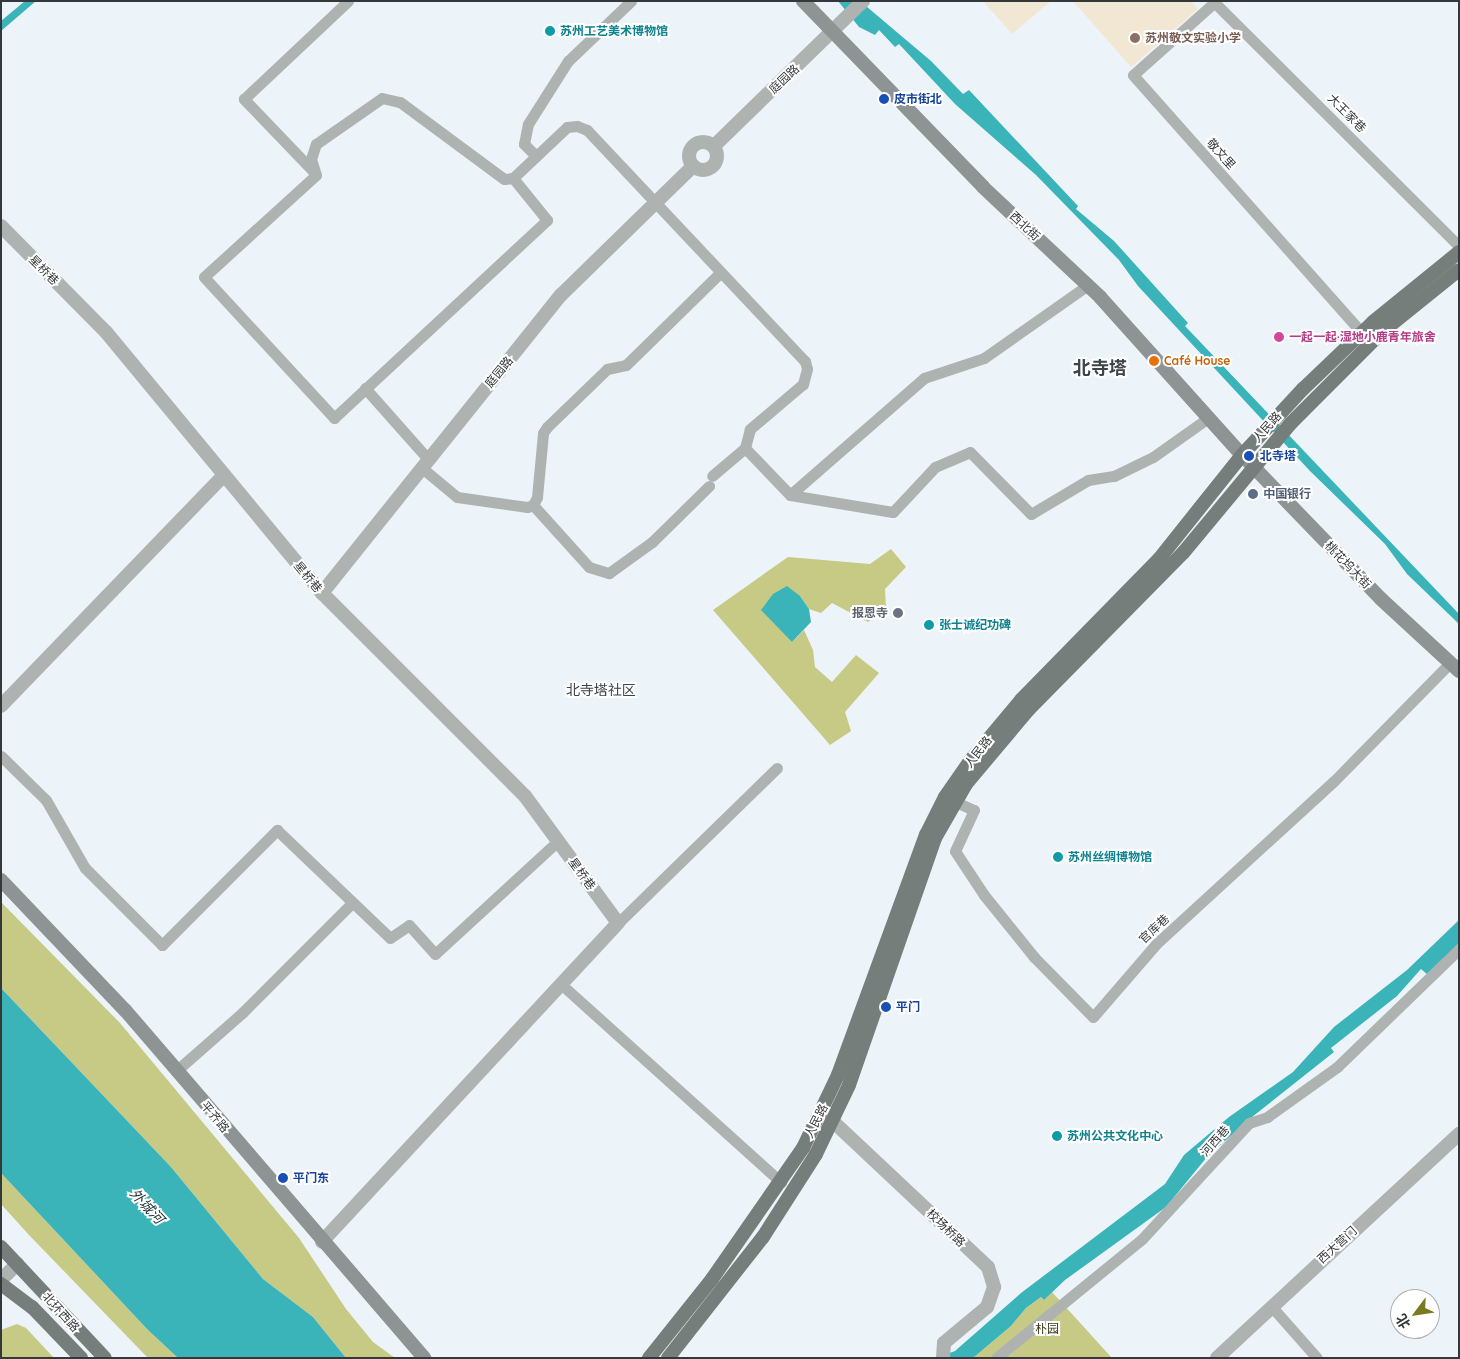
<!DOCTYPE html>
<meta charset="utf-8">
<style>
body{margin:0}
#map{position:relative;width:1460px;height:1359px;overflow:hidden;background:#ecf3f9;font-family:Quicksand,"Noto Sans SC",sans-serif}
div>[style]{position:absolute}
.education>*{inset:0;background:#f2e7d2}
.green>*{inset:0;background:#c7ca85}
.water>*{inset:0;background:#3ab4b9}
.minor>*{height:11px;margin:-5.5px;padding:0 5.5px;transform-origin:5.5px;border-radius:5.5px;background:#aeb3b2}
.tertiary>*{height:14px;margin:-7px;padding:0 7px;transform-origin:7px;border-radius:7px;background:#aeb3b2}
.tertiary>.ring{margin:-7px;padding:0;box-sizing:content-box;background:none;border:14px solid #aeb3b2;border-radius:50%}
.secondary>*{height:14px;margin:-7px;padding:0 7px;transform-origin:7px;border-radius:7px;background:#8d9493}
.primary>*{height:14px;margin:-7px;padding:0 7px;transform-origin:7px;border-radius:7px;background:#767e7c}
.dots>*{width:14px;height:14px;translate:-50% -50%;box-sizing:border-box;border:2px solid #fff;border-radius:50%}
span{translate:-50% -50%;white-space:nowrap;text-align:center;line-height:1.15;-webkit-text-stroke:4px #fff;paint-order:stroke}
.culture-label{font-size:12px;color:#0d838f;font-weight:700}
.left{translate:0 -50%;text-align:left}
.education-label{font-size:12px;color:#785e54;font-weight:700}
.street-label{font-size:12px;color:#35383a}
.transit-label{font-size:12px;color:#164399;font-weight:700}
.hotel-label{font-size:12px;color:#b23c85;font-weight:700}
.food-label{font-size:12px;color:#c56008;font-weight:700}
.service-label{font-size:12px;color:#4e5e75;font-weight:700}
.worship-label{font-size:12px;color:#5b616d;font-weight:700}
.right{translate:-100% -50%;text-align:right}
.park-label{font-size:12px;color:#373814}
.neighbourhood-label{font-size:14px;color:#3e4348}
.water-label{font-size:14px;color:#1b3030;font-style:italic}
.district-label{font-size:18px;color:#3e4348;font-weight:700}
.frame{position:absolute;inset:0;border:2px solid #35383a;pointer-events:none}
.north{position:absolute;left:1390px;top:1289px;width:50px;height:50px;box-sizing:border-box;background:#fff;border:1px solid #aeafb0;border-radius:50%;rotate:239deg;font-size:14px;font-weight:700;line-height:20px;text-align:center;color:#35383a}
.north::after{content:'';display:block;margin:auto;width:18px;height:22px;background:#797a21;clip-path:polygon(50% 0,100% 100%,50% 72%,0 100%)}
</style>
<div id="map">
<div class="education">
<i style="clip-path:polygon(983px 1px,1051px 1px,1012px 34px)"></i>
<i style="clip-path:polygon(1073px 1px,1191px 1px,1198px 9px,1131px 67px)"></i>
</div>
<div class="green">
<i style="clip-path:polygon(891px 549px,906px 567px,885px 589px,886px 608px,868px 622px,832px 603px,821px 613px,809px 609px,800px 596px,792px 642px,804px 630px,813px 650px,815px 667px,832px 682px,856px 655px,879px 673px,845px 712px,851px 731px,830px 745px,713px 610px,788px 557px,870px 564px)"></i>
<i style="clip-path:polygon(1px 902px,120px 1023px,299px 1238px,346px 1309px,373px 1342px,395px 1358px,346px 1358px,313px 1317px,263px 1279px,171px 1167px,1px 988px)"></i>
<i style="clip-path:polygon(1px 1173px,147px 1329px,178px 1358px,148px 1358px,29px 1235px,1px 1204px)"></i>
<i style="clip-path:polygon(1052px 1292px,1112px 1358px,973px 1358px,1011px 1326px,1026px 1308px,1041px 1297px,1044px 1300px)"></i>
<i style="clip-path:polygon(17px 1324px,26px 1328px,54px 1358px,1px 1358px,1px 1330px)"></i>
</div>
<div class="water">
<i style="clip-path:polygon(25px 1px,36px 1px,1px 31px,1px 21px)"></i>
<i style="clip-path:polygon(838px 1px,860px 1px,931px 61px,963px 94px,969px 90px,1078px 206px,1076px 209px,1114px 241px,1188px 323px,1185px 326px,1459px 614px,1459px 624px,1407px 574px,1385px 544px,1310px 471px,1138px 286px,1119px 260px,1036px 175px,955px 104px,899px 44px,895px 47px,879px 30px,875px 35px,859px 27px)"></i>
<i style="clip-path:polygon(787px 586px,800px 596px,809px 609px,811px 622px,792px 642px,761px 610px,773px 594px)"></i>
<i style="clip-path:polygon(1459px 920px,1459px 943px,1428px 975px,1421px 969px,1397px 996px,1331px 1048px,1334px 1052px,1252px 1117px,1207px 1157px,1166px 1207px,1065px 1280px,1044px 1300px,1041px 1297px,1026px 1308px,1011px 1326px,973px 1358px,936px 1358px,955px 1351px,1021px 1293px,1165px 1184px,1184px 1155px,1229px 1117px,1293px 1072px,1334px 1027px,1407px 970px)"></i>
<i style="clip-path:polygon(1px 988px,171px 1167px,263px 1279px,313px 1317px,346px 1358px,178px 1358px,147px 1329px,1px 1173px)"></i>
</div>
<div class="minor">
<i style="left:1213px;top:1px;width:347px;rotate:44.9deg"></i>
<i style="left:1216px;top:1px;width:111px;rotate:138.3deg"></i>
<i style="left:1133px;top:75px;width:344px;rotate:48.4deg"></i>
<i style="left:536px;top:156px;width:17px;rotate:-135deg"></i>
<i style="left:524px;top:144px;width:20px;rotate:-79deg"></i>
<i style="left:528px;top:124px;width:75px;rotate:-57.6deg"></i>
<i style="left:568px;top:61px;width:87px;rotate:-43.6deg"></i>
<i style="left:313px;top:171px;width:100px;rotate:-133.8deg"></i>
<i style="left:244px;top:99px;width:143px;rotate:-43.3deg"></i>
<i style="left:316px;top:175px;width:17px;rotate:-107deg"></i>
<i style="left:311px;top:159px;width:16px;rotate:-72deg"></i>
<i style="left:316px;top:144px;width:80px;rotate:-34.9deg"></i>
<i style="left:382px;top:98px;width:18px;rotate:13deg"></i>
<i style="left:400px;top:102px;width:129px;rotate:36.5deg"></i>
<i style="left:504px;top:179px;width:9px;rotate:-6deg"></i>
<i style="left:513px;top:178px;width:74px;rotate:-43.4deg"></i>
<i style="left:567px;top:127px;width:10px;rotate:-6deg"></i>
<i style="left:577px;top:126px;width:11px;rotate:22deg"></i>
<i style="left:587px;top:130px;width:318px;rotate:46.7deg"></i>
<i style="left:805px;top:361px;width:8px;rotate:76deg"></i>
<i style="left:807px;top:369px;width:16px;rotate:105deg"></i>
<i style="left:803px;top:384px;width:70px;rotate:139.7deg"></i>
<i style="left:750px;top:429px;width:20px;rotate:105deg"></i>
<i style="left:745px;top:448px;width:43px;rotate:139.7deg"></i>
<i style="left:316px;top:175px;width:151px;rotate:137.7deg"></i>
<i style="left:204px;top:277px;width:192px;rotate:47.3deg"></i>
<i style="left:334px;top:418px;width:291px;rotate:-42.9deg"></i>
<i style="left:547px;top:220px;width:54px;rotate:-129deg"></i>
<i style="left:365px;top:388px;width:96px;rotate:48.4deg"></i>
<i style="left:745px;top:448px;width:65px;rotate:46.2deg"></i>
<i style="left:790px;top:495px;width:104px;rotate:9.4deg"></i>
<i style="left:893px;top:512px;width:62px;rotate:-47deg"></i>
<i style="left:935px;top:467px;width:38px;rotate:-23deg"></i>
<i style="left:970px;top:452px;width:87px;rotate:45.5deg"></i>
<i style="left:1031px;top:514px;width:66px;rotate:-30.8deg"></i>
<i style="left:1088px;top:480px;width:26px;rotate:-9deg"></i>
<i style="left:1114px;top:476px;width:43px;rotate:-26deg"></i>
<i style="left:1153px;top:457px;width:67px;rotate:-35.3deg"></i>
<i style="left:422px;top:468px;width:45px;rotate:39.6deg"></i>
<i style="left:457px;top:497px;width:71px;rotate:8.1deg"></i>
<i style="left:527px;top:507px;width:6px;rotate:-18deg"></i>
<i style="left:533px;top:505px;width:9px;rotate:-63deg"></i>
<i style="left:537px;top:497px;width:64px;rotate:-84.6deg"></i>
<i style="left:543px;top:433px;width:7px;rotate:-56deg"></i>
<i style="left:547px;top:427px;width:83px;rotate:-44deg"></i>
<i style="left:607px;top:369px;width:19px;rotate:-12deg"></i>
<i style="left:626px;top:365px;width:130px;rotate:-44.4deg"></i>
<i style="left:790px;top:495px;width:178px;rotate:-41.1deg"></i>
<i style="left:924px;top:378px;width:63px;rotate:-18.4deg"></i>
<i style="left:984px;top:358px;width:127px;rotate:-35.1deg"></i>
<i style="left:533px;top:505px;width:84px;rotate:47.9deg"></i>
<i style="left:589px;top:567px;width:21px;rotate:17deg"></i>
<i style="left:609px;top:573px;width:53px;rotate:-35.8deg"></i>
<i style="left:652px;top:542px;width:80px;rotate:-44.5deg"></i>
<i style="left:1px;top:756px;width:63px;rotate:44.4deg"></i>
<i style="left:46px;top:800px;width:78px;rotate:60.2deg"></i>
<i style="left:85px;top:868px;width:109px;rotate:45deg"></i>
<i style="left:162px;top:945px;width:163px;rotate:-45deg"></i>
<i style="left:277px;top:830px;width:156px;rotate:43.7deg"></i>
<i style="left:390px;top:938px;width:23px;rotate:-34deg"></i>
<i style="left:409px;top:925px;width:39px;rotate:48deg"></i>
<i style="left:435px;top:954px;width:167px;rotate:-42.6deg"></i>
<i style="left:949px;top:799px;width:27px;rotate:24deg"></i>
<i style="left:974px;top:810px;width:45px;rotate:114.9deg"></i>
<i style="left:955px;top:851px;width:53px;rotate:56.6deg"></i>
<i style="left:984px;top:895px;width:80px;rotate:51.1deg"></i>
<i style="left:1034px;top:957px;width:84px;rotate:45.5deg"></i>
<i style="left:1093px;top:1017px;width:96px;rotate:-49.2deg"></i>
<i style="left:1156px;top:944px;width:240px;rotate:-42.5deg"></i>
<i style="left:1333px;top:782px;width:167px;rotate:-45.5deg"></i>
<i style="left:618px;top:923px;width:222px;rotate:-44.3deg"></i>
<i style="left:562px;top:985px;width:295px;rotate:42deg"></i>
<i style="left:176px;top:1071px;width:88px;rotate:-41.3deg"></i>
<i style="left:242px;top:1013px;width:156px;rotate:-45deg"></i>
<i style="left:1271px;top:1306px;width:69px;rotate:48.5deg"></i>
<i style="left:996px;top:1358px;width:188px;rotate:-39.2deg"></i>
<i style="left:1142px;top:1239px;width:158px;rotate:-47.3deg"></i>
<i style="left:1249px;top:1123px;width:19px;rotate:-18deg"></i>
<i style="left:1267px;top:1117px;width:86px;rotate:-35.5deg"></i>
<i style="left:1337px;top:1067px;width:170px;rotate:-44deg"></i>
</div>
<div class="tertiary">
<i class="ring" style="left:689px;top:142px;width:14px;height:14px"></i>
<i style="left:714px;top:146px;width:208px;rotate:-44.2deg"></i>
<i style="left:1px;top:226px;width:149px;rotate:45.3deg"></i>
<i style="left:106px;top:332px;width:339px;rotate:50.4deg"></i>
<i style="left:322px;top:593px;width:287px;rotate:45deg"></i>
<i style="left:525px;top:796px;width:157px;rotate:53.8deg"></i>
<i style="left:618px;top:923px;width:435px;rotate:132.9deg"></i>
<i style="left:322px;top:593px;width:382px;rotate:-51.3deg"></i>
<i style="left:561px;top:295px;width:185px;rotate:-44.3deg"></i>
<i style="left:1px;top:706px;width:321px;rotate:-46deg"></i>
<i style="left:824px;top:1113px;width:225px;rotate:43.2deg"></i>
<i style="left:988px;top:1267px;width:21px;rotate:73deg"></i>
<i style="left:994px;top:1287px;width:21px;rotate:109deg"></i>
<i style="left:987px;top:1307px;width:56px;rotate:140.1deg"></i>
<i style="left:944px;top:1343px;width:15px;rotate:94deg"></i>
<i style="left:1px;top:1280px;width:23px;rotate:-45deg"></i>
<i style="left:1217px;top:1358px;width:330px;rotate:-42.8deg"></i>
</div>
<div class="secondary">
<i style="left:803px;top:1px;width:259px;rotate:45.9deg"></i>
<i style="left:983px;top:187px;width:161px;rotate:43.2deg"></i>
<i style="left:1100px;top:297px;width:212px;rotate:48.1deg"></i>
<i style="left:1242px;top:455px;width:200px;rotate:46deg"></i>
<i style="left:1381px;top:599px;width:106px;rotate:42.7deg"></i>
<i style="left:1px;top:880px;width:180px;rotate:46.4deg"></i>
<i style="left:125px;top:1010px;width:459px;rotate:49.3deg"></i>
</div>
<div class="primary">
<i style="left:1px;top:1247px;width:152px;rotate:46.9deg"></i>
<i style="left:1px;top:1284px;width:39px;rotate:37deg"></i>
<i style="left:32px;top:1307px;width:71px;rotate:46.1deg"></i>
<i style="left:649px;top:1358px;width:101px;rotate:-51.4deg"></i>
<i style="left:712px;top:1279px;width:160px;rotate:-55.2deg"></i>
<i style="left:803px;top:1148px;width:81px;rotate:-64.4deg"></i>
<i style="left:838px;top:1075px;width:256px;rotate:-69.9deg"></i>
<i style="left:926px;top:835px;width:42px;rotate:-63.4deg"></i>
<i style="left:945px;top:797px;width:44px;rotate:-55.2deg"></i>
<i style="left:970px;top:761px;width:80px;rotate:-50.1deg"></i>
<i style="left:1021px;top:700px;width:197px;rotate:-45.6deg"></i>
<i style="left:1159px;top:559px;width:133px;rotate:-51.4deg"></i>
<i style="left:1242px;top:455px;width:90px;rotate:-47.3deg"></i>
<i style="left:1303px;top:389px;width:97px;rotate:-43.7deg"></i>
<i style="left:1373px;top:322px;width:111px;rotate:-39.1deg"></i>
<i style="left:668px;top:1358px;width:154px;rotate:-51.9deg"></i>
<i style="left:763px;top:1237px;width:98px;rotate:-57.4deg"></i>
<i style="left:816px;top:1154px;width:76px;rotate:-64.4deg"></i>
<i style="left:849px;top:1085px;width:262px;rotate:-70.8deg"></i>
<i style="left:935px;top:838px;width:62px;rotate:-60.1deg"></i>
<i style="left:966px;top:784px;width:98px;rotate:-50deg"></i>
<i style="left:1029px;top:709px;width:219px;rotate:-45.4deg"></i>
<i style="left:1183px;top:553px;width:169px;rotate:-50.3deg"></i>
<i style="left:1291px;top:423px;width:130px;rotate:-45deg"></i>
<i style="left:1383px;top:331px;width:97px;rotate:-38.8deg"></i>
</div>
<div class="dots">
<i style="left:550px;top:31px;background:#0f9aa8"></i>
<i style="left:1135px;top:38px;background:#8d6e63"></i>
<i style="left:884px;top:99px;background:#1a4fb4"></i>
<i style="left:1279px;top:337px;background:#d1479c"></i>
<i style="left:1154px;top:361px;background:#e8710a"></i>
<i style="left:1249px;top:456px;background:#1a4fb4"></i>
<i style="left:1253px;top:494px;background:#5c6f8a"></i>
<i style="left:898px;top:613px;background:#6b7280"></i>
<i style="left:929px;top:625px;background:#0f9aa8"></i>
<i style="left:1058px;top:857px;background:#0f9aa8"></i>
<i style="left:886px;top:1007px;background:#1a4fb4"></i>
<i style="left:1057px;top:1136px;background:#0f9aa8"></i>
<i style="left:283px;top:1178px;background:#1a4fb4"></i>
</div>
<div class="culture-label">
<span class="left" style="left:560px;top:31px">苏州工艺美术博物馆</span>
<span class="left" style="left:939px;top:625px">张士诚纪功碑</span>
<span class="left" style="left:1068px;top:857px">苏州丝绸博物馆</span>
<span class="left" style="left:1067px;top:1136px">苏州公共文化中心</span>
</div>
<div class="education-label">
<span class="left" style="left:1145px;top:38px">苏州敬文实验小学</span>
</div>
<div class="street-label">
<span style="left:784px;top:79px;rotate:-43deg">庭园路</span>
<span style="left:1347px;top:113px;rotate:45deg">大王家巷</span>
<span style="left:1221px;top:154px;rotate:48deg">敬文里</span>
<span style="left:1025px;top:226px;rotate:43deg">西北街</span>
<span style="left:44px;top:270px;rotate:45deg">星桥巷</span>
<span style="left:499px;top:372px;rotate:-51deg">庭园路</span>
<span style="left:1267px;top:427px;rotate:-48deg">人民路</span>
<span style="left:1348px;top:565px;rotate:46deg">桃花坞大街</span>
<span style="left:308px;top:577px;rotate:50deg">星桥巷</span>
<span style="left:978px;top:752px;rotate:-52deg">人民路</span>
<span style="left:582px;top:874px;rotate:54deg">星桥巷</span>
<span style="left:1154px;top:929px;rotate:-43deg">官库巷</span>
<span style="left:215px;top:1117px;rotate:50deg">平齐路</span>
<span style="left:816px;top:1121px;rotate:-63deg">人民路</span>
<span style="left:1215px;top:1141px;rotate:-48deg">河西巷</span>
<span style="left:946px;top:1228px;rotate:44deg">校场桥路</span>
<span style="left:1337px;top:1245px;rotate:-42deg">西大营门</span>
<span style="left:61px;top:1312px;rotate:48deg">北环西路</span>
</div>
<div class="transit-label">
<span class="left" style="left:894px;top:99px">皮市街北</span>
<span class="left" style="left:1260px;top:456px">北寺塔</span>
<span class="left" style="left:896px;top:1007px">平门</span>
<span class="left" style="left:293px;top:1178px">平门东</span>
</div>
<div class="hotel-label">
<span class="left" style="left:1289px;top:337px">一起一起·湿地小鹿青年旅舍</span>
</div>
<div class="food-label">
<span class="left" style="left:1164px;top:361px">Café House</span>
</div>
<div class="service-label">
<span class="left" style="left:1263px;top:494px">中国银行</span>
</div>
<div class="worship-label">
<span class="right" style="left:888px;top:613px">报恩寺</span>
</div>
<div class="park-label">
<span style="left:1047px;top:1329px">朴园</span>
</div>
<div class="neighbourhood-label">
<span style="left:601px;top:690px">北寺塔社区</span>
</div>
<div class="water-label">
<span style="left:147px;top:1206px;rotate:47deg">外城河</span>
</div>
<div class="district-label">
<span style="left:1100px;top:368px">北寺塔</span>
</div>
<div class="frame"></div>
<div class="north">北</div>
</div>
